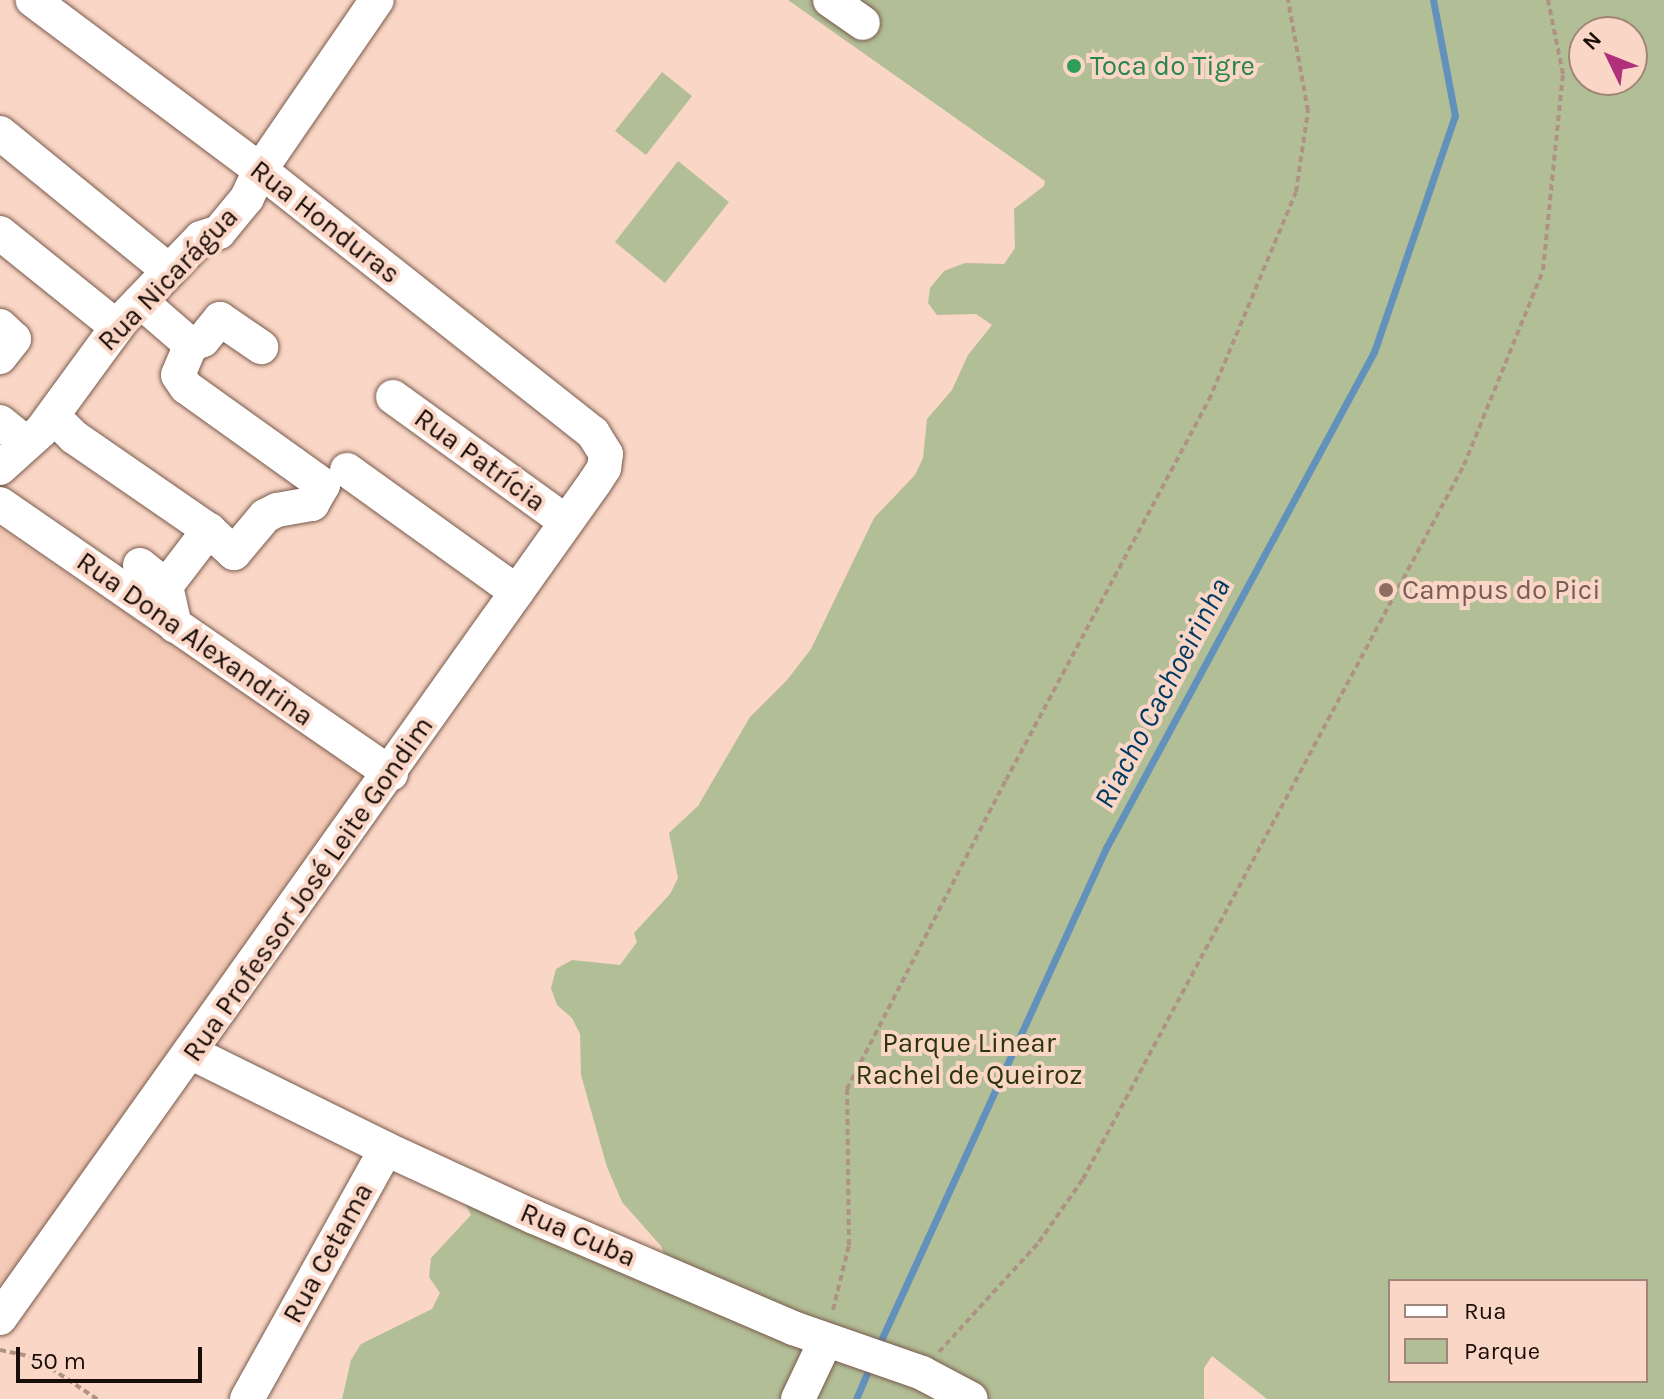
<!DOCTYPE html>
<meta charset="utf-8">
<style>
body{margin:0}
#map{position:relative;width:1664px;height:1399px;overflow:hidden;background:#fad6c6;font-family:Karla,sans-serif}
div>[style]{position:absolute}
.built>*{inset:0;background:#f4c9b5}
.green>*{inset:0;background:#b2be96}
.stream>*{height:7px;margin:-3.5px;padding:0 3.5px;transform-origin:3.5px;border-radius:3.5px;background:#6291bb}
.path>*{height:4px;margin-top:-2px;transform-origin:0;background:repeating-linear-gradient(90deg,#ae9286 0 6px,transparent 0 10px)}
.roads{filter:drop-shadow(0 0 2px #785a4c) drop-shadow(0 0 2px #785a4c)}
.minor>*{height:34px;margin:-17px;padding:0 17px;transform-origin:17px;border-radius:17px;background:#fff}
.dots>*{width:22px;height:22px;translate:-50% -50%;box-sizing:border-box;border:4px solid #fad6c6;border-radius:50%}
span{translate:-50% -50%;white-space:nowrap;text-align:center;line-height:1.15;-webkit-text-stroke:8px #fad6c6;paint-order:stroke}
.leisure-label{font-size:28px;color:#27864d}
.left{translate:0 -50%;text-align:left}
.street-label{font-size:28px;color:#190d08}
.education-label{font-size:28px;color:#785e54}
.park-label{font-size:28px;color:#2c3609}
.water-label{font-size:30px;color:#003a63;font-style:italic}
.legend{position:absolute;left:1388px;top:1279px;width:260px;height:104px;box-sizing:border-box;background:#fad6c6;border:2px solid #a0867a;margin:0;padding:10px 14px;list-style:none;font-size:24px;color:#190d08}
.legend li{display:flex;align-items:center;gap:16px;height:40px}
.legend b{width:40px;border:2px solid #a0867a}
.north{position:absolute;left:1568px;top:16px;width:80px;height:80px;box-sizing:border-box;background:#fad6c6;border:2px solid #a0867a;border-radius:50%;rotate:313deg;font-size:22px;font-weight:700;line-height:32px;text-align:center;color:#190d08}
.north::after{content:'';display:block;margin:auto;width:28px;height:36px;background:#b1307b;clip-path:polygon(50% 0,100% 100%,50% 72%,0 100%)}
.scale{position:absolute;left:16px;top:1347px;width:186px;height:36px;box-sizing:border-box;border:4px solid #190d08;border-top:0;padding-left:10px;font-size:24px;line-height:28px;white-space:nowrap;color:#190d08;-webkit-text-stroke:6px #fad6c6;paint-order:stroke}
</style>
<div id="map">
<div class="built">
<i style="clip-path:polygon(0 529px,372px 778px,0 1288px)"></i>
</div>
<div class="green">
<i style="clip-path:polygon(evenodd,788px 0,1664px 0,1664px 1399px,1267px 1399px,1212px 1356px,1204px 1368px,1204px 1399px,342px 1399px,351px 1360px,361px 1344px,432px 1309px,440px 1293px,429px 1277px,431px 1258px,471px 1215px,458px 1190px,668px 1263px,661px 1246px,622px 1202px,607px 1167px,581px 1075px,580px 1034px,572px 1018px,557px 1005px,551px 988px,556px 969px,572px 960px,620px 965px,637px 942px,634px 933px,670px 894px,678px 878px,669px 833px,698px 806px,750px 717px,787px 680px,811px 649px,874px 518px,915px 475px,923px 458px,927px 419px,952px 390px,968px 355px,992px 325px,976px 314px,937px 315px,928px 303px,930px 288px,944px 271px,965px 263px,1004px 264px,1015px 248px,1014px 209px,1044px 186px,1045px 181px,788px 0,1584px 32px,1632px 32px,1632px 80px,1584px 80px,1584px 32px,788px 0,1390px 1281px,1646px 1281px,1646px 1381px,1390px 1381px,1390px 1281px)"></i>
<i style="clip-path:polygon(662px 72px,692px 96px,646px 155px,615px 131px)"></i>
<i style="clip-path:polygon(678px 161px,729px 202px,665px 283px,615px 242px)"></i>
</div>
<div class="stream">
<i style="left:877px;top:1349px;width:551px;rotate:-65.44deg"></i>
<i style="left:1106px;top:848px;width:564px;rotate:-61.62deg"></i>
<i style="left:1374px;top:352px;width:250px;rotate:-71.1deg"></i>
<i style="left:1455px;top:116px;width:118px;rotate:-100.7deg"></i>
<i style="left:856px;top:1399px;width:38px;rotate:-67deg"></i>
</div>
<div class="path">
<i style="left:833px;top:1310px;width:67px;rotate:-76.2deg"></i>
<i style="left:849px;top:1245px;width:156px;rotate:-90.7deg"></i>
<i style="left:847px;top:1089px;width:348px;rotate:-62.8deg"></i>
<i style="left:1006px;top:780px;width:431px;rotate:-61.9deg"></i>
<i style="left:1209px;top:400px;width:225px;rotate:-67.3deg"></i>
<i style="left:1296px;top:192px;width:82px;rotate:-81.6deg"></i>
<i style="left:1308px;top:111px;width:113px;rotate:-100.2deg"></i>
<i style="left:0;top:1350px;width:35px;rotate:12deg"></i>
<i style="left:34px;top:1357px;width:76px;rotate:33.7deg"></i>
<i style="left:939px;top:1352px;width:149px;rotate:-47.7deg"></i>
<i style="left:1039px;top:1242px;width:77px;rotate:-55.1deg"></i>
<i style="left:1083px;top:1179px;width:809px;rotate:-61.92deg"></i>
<i style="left:1464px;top:465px;width:210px;rotate:-67.9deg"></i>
<i style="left:1543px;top:270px;width:197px;rotate:-84.2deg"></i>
<i style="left:1563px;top:74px;width:76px;rotate:-101.5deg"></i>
</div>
<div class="roads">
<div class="minor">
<i style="left:830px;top:0;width:40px;rotate:34.9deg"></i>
<i style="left:0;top:133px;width:218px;rotate:39.2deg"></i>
<i style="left:0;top:233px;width:150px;rotate:38.8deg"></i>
<i style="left:0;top:326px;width:19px;rotate:43deg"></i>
<i style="left:14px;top:339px;width:23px;rotate:128deg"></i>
<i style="left:191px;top:345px;width:13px;rotate:-23deg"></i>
<i style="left:203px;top:340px;width:27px;rotate:-51deg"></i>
<i style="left:220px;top:319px;width:50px;rotate:34.3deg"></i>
<i style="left:393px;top:397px;width:213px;rotate:35.8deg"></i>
<i style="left:53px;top:416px;width:30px;rotate:45deg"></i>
<i style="left:74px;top:437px;width:164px;rotate:34.6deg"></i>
<i style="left:209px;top:530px;width:34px;rotate:43deg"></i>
<i style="left:234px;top:553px;width:48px;rotate:-50deg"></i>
<i style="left:265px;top:516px;width:13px;rotate:-27deg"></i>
<i style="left:277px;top:510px;width:36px;rotate:-10deg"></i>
<i style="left:312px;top:504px;width:22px;rotate:-60deg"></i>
<i style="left:323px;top:485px;width:168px;rotate:-144.4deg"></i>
<i style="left:186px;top:387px;width:14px;rotate:-124deg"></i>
<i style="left:178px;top:375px;width:33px;rotate:-67deg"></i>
<i style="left:191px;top:345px;width:67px;rotate:-139.2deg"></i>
<i style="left:0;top:422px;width:33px;rotate:39deg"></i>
<i style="left:0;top:468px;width:55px;rotate:-42.1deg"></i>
<i style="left:41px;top:431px;width:139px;rotate:-53.8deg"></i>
<i style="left:123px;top:319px;width:112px;rotate:-46.1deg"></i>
<i style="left:201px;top:238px;width:19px;rotate:-18deg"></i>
<i style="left:219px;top:232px;width:44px;rotate:-50.5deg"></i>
<i style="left:247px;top:198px;width:31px;rotate:-65deg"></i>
<i style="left:260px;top:170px;width:206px;rotate:-55.5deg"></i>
<i style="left:347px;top:470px;width:209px;rotate:35.7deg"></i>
<i style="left:0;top:504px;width:475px;rotate:34.6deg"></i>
<i style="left:140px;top:565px;width:33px;rotate:39deg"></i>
<i style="left:166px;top:586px;width:41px;rotate:77.3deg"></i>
<i style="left:166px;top:586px;width:71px;rotate:-52.5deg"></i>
<i style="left:192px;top:1053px;width:216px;rotate:26.3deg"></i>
<i style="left:386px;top:1149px;width:161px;rotate:24.7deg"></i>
<i style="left:532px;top:1216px;width:284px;rotate:23.2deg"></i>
<i style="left:793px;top:1328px;width:137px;rotate:19.2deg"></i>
<i style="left:922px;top:1373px;width:55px;rotate:28deg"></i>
<i style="left:0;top:1318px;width:1026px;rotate:-54.56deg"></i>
<i style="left:595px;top:482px;width:17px;rotate:-57deg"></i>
<i style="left:604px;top:468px;width:14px;rotate:-82deg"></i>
<i style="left:606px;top:454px;width:25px;rotate:-122deg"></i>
<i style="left:593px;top:433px;width:424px;rotate:-141.7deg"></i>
<i style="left:260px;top:170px;width:284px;rotate:-143.2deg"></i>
<i style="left:247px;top:1399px;width:286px;rotate:-60.9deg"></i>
<i style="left:798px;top:1399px;width:65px;rotate:-64.6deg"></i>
</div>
</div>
<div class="dots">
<i style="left:1074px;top:66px;background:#2e9e5b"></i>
<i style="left:1386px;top:590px;background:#8d6e63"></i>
</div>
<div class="leisure-label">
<span class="left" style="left:1090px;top:66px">Toca do Tigre</span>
</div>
<div class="street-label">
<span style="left:325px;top:222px;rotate:38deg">Rua Honduras</span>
<span style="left:168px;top:279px;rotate:-46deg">Rua Nicarágua</span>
<span style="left:480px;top:460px;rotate:36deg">Rua Patrícia</span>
<span style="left:195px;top:639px;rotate:35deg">Rua Dona Alexandrina</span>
<span style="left:308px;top:889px;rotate:-55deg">Rua Professor José Leite Gondim</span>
<span style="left:578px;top:1235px;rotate:23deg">Rua Cuba</span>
<span style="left:328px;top:1253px;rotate:-61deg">Rua Cetama</span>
</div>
<div class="education-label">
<span class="left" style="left:1402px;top:590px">Campus do Pici</span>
</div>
<div class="park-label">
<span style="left:969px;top:1059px">Parque Linear<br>Rachel de Queiroz</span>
</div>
<div class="water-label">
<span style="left:1162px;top:693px;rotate:-62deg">Riacho Cachoeirinha</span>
</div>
<ul class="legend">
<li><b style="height:10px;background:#fff"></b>Rua</li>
<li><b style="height:22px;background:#b2be96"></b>Parque</li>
</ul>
<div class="north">N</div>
<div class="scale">50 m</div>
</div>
